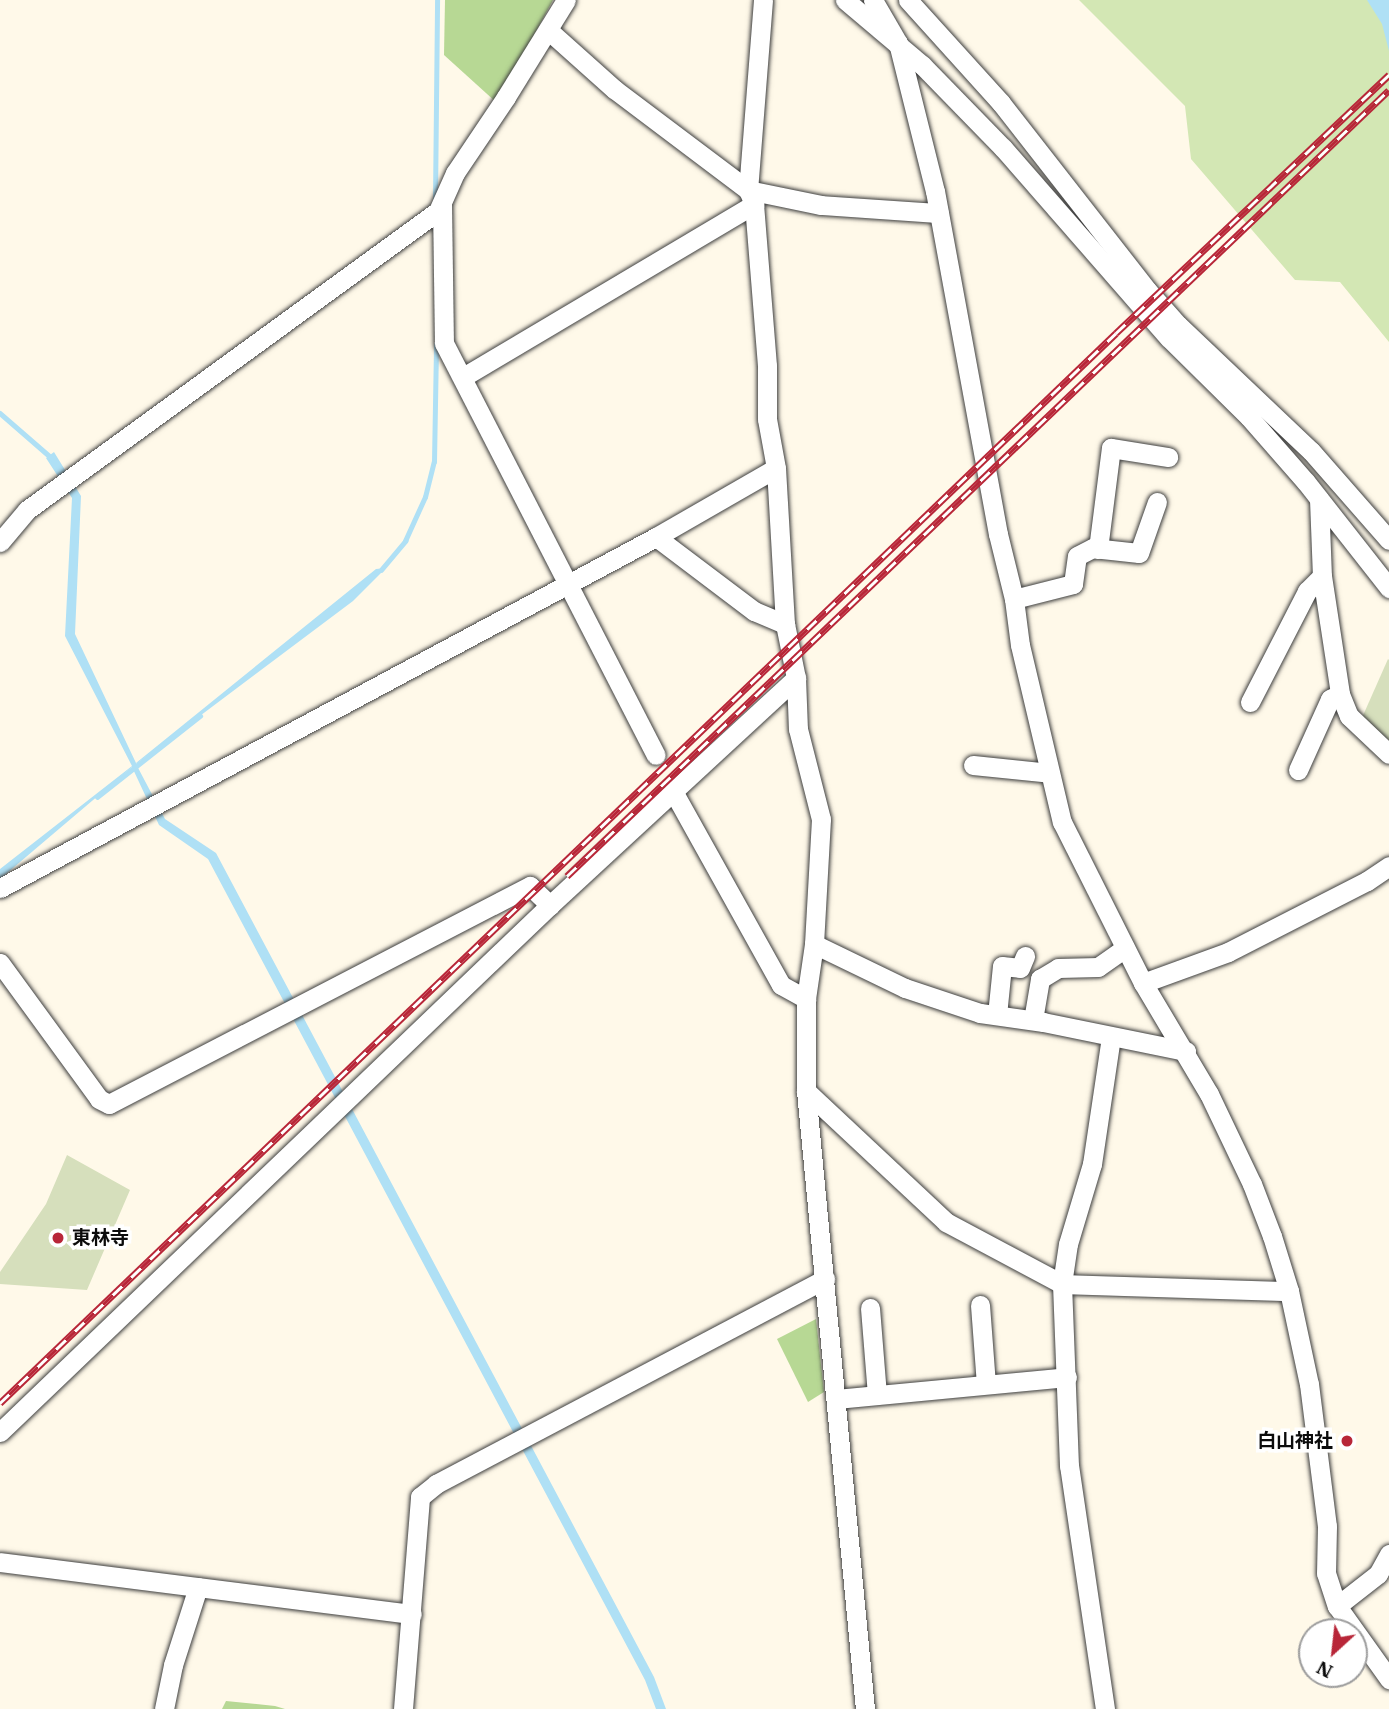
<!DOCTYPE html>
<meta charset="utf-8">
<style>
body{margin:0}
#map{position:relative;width:1389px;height:1709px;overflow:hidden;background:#fff9e9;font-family:"IBM Plex Serif","Noto Sans JP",serif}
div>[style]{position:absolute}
.green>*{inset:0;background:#d3e7b4}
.forest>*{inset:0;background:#b7d894}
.cemetery>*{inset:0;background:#d6dfbc}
.water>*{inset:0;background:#afe0f5}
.stream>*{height:4.5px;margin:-2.25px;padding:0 2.25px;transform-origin:2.25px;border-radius:2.25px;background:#afe0f5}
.roads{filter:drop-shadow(0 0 2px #3e3e3e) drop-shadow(0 0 2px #3e3e3e)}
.minor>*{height:19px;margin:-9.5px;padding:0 9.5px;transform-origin:9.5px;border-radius:9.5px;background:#fff}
.rail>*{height:7px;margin-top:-3.5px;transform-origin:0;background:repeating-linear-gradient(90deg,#fff 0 13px,#b82638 0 26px);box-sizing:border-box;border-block:2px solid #b82638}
.dots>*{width:19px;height:19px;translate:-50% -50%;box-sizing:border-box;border:4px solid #fff;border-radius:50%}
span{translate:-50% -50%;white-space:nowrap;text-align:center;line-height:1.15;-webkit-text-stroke:7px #fff;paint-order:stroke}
.poi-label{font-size:19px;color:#0b0b0b;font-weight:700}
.left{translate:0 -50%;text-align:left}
.right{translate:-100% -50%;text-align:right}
.north{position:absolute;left:1298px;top:1618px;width:70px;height:70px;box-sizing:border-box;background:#fff;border:2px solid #9d9d9d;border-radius:50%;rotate:207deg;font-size:19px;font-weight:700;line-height:28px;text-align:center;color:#0b0b0b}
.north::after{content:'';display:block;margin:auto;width:24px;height:32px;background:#b82638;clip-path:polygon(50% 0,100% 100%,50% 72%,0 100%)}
</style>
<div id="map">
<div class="green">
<i style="clip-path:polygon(1079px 0,1389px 0,1389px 342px,1340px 282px,1295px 280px,1191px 159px,1185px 106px)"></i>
</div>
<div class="forest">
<i style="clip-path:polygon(445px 0,553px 0,497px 103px,444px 55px)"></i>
<i style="clip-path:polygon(816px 1319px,824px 1392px,808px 1402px,777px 1339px)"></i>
<i style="clip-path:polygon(226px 1701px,275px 1706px,285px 1709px,222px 1709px)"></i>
</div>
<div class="cemetery">
<i style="clip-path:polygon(1388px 659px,1389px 660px,1389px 745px,1361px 720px)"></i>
<i style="clip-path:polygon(67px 1155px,130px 1190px,87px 1290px,0 1284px,0 1272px,46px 1204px)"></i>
</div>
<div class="water">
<i style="clip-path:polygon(1367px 0,1389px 0,1389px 51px,1382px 24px)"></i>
<i style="clip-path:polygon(54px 452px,81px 496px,75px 634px,136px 763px,376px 569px,386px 568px,353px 601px,136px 764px,165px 819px,216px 853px,654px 1677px,666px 1709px,656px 1709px,645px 1680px,208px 859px,159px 825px,132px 767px,0 879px,0 869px,132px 766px,65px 636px,72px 498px,46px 458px)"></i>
</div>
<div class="stream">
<i style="left:435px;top:199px;width:199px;rotate:-89.4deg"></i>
<i style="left:0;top:413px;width:72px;rotate:41deg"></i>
<i style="left:381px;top:570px;width:38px;rotate:-50deg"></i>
<i style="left:405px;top:541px;width:48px;rotate:-65.6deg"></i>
<i style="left:425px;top:497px;width:36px;rotate:-76deg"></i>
<i style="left:434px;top:462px;width:117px;rotate:-89deg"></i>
<i style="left:97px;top:797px;width:131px;rotate:-38.2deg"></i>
</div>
<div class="roads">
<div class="minor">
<i style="left:763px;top:0;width:191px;rotate:94.5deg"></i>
<i style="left:748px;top:190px;width:15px;rotate:67deg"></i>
<i style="left:754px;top:204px;width:163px;rotate:85.4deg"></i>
<i style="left:767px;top:366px;width:53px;rotate:90deg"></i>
<i style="left:767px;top:419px;width:50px;rotate:79.6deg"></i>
<i style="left:776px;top:468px;width:156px;rotate:86.7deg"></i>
<i style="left:785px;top:624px;width:55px;rotate:78.5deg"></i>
<i style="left:796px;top:678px;width:51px;rotate:87.8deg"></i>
<i style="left:798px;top:729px;width:93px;rotate:75.7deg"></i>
<i style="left:821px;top:819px;width:125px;rotate:93.2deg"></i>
<i style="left:814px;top:944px;width:56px;rotate:98.3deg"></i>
<i style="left:806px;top:999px;width:92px;rotate:90deg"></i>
<i style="left:806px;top:1091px;width:621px;rotate:84.55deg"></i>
<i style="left:845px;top:0;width:101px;rotate:40.2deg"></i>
<i style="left:922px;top:65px;width:116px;rotate:45.7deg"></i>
<i style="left:1003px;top:148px;width:252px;rotate:48.9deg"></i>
<i style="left:1169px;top:338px;width:112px;rotate:44.6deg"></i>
<i style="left:1249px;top:417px;width:86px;rotate:48.8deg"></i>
<i style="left:1306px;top:482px;width:135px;rotate:51.9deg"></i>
<i style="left:873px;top:0;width:50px;rotate:59.8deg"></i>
<i style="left:898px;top:43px;width:153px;rotate:76deg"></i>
<i style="left:935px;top:191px;width:349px;rotate:79.6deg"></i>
<i style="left:998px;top:534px;width:67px;rotate:76.2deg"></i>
<i style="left:1014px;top:599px;width:46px;rotate:82.6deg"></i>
<i style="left:1020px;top:645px;width:182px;rotate:76.7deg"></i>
<i style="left:1062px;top:822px;width:180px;rotate:63.3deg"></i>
<i style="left:1143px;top:983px;width:129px;rotate:59.3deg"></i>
<i style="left:1209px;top:1094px;width:100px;rotate:64.5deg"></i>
<i style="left:1252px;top:1184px;width:56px;rotate:69deg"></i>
<i style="left:1272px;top:1236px;width:58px;rotate:72.8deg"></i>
<i style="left:1289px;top:1291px;width:95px;rotate:77.9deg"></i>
<i style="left:1309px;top:1384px;width:143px;rotate:82.8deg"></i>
<i style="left:1327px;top:1526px;width:47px;rotate:91.2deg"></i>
<i style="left:1326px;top:1573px;width:35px;rotate:72deg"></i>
<i style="left:1337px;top:1606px;width:90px;rotate:54.5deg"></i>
<i style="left:908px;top:0;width:139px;rotate:47.9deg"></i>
<i style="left:1001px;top:103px;width:237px;rotate:52deg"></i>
<i style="left:1147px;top:290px;width:47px;rotate:48.5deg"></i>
<i style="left:1178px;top:325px;width:183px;rotate:43.5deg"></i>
<i style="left:1311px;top:451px;width:118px;rotate:48.8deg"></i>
<i style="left:548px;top:30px;width:89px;rotate:41.8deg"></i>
<i style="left:614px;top:89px;width:168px;rotate:37deg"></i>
<i style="left:748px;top:190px;width:75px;rotate:11.6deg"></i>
<i style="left:821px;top:205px;width:118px;rotate:3.9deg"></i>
<i style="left:442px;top:203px;width:140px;rotate:89.2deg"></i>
<i style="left:444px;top:343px;width:463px;rotate:62.8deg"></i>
<i style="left:463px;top:377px;width:339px;rotate:-30.7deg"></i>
<i style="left:1319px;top:499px;width:77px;rotate:87.8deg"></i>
<i style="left:1322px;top:576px;width:119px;rotate:81.3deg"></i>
<i style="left:1340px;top:694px;width:24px;rotate:68deg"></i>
<i style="left:1349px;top:716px;width:55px;rotate:43.5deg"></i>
<i style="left:656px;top:537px;width:123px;rotate:37.1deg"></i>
<i style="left:754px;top:611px;width:34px;rotate:23deg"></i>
<i style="left:0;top:542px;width:42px;rotate:-49.8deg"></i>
<i style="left:27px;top:510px;width:508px;rotate:-36.04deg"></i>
<i style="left:438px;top:211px;width:42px;rotate:-65.9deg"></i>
<i style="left:455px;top:173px;width:92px;rotate:-56.1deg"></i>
<i style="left:506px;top:97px;width:114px;rotate:-58.3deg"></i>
<i style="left:1098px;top:549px;width:102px;rotate:-82.7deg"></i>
<i style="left:1111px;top:448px;width:58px;rotate:9deg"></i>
<i style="left:1014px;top:599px;width:61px;rotate:-14.3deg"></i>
<i style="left:1073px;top:584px;width:28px;rotate:-82deg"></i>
<i style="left:1077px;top:556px;width:18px;rotate:-27deg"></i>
<i style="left:1093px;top:548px;width:46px;rotate:6.2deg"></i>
<i style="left:1139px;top:553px;width:54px;rotate:-70.6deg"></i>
<i style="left:1250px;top:702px;width:125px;rotate:-62.8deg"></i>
<i style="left:1307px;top:591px;width:21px;rotate:-45deg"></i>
<i style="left:973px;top:765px;width:77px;rotate:5.9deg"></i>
<i style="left:1298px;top:770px;width:78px;rotate:-65.7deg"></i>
<i style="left:1330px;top:699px;width:11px;rotate:-27deg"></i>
<i style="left:673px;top:791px;width:222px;rotate:60.9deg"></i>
<i style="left:781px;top:985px;width:29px;rotate:29deg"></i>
<i style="left:0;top:888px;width:744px;rotate:-28.15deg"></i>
<i style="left:656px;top:537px;width:138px;rotate:-29.9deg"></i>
<i style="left:814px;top:944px;width:101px;rotate:25.8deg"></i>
<i style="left:905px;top:988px;width:79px;rotate:18.4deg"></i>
<i style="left:980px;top:1013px;width:64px;rotate:8.1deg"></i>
<i style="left:1043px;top:1022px;width:146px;rotate:11.5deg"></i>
<i style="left:0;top:963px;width:168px;rotate:53.9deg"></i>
<i style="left:99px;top:1099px;width:11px;rotate:27deg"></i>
<i style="left:109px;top:1104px;width:474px;rotate:-27.4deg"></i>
<i style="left:530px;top:886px;width:28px;rotate:44deg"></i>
<i style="left:1143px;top:983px;width:90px;rotate:-20deg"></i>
<i style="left:1228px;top:952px;width:156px;rotate:-27.1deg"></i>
<i style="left:1367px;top:881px;width:27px;rotate:-34deg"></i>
<i style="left:997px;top:1015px;width:49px;rotate:-84.2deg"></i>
<i style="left:1002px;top:966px;width:18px;rotate:6deg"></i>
<i style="left:1020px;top:968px;width:13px;rotate:-67deg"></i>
<i style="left:1033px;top:1020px;width:42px;rotate:-80.3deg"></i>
<i style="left:1040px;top:979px;width:21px;rotate:-31deg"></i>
<i style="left:1058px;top:968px;width:40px;rotate:-1.4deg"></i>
<i style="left:1098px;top:967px;width:33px;rotate:-35deg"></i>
<i style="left:806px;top:1091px;width:192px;rotate:43.1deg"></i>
<i style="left:946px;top:1222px;width:132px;rotate:28.1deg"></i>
<i style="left:1062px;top:1284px;width:227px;rotate:1.8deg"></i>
<i style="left:980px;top:1305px;width:79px;rotate:85.7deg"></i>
<i style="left:870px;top:1308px;width:87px;rotate:85.4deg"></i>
<i style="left:836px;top:1399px;width:232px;rotate:-5.4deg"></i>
<i style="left:0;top:1432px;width:762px;rotate:-43.78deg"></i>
<i style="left:550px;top:905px;width:335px;rotate:-42.7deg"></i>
<i style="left:0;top:1562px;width:415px;rotate:7.2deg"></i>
<i style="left:1337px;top:1606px;width:52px;rotate:-38deg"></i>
<i style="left:1378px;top:1574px;width:23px;rotate:-61deg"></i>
<i style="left:164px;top:1709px;width:45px;rotate:-78.4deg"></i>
<i style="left:173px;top:1665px;width:82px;rotate:-72.2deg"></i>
<i style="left:403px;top:1709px;width:213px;rotate:-85.4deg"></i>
<i style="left:420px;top:1497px;width:21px;rotate:-39deg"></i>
<i style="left:436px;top:1484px;width:440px;rotate:-27.8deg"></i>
<i style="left:1105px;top:1709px;width:246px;rotate:-98.4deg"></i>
<i style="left:1069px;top:1466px;width:182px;rotate:-92.2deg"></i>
<i style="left:1062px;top:1284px;width:40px;rotate:-81.5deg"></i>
<i style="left:1068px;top:1244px;width:84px;rotate:-73.3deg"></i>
<i style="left:1092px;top:1164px;width:128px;rotate:-81.5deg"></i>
</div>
</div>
<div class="rail">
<i style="left:567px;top:876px;width:1137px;rotate:-43.72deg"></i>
<i style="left:0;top:1403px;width:1546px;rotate:-43.79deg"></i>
<i style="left:1116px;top:333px;width:376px;rotate:-43.4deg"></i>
</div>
<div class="dots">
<i style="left:58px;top:1238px;background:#b82638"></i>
<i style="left:1347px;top:1441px;background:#b82638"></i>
</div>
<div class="poi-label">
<span class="left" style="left:72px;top:1238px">東林寺</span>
<span class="right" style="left:1333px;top:1441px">白山神社</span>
</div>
<div class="north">N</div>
</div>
